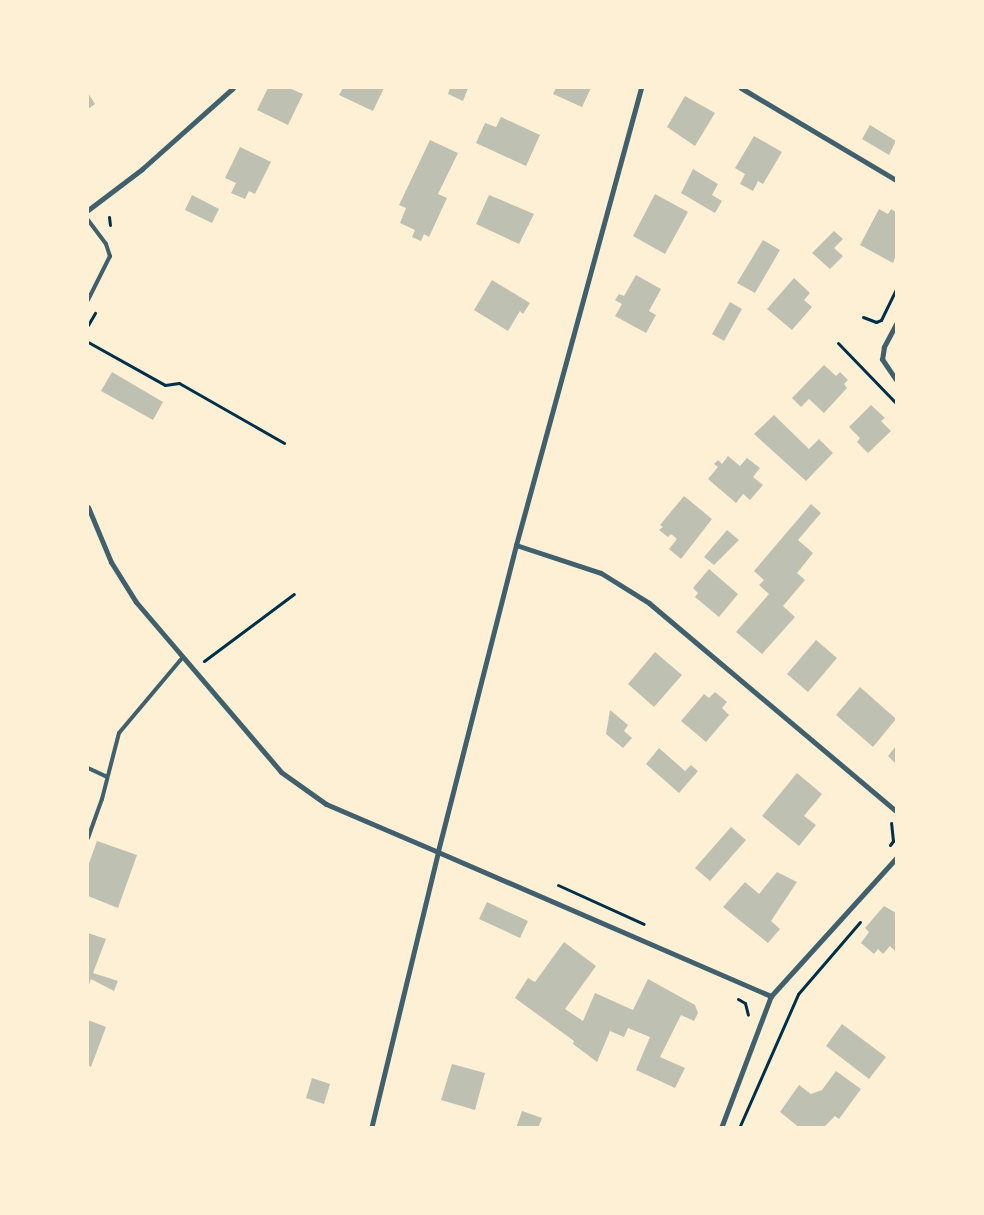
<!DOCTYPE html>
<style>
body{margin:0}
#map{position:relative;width:984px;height:1215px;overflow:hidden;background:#fdf0d5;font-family:Overpass,sans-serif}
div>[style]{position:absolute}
.building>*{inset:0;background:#bec0b2}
.path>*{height:3px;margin:-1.5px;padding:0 1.5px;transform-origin:1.5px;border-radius:1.5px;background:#003049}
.service>*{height:4px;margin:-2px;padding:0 2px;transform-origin:2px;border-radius:2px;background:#3f606c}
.minor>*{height:5px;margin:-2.5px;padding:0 2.5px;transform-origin:2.5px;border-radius:2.5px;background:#3f606c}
span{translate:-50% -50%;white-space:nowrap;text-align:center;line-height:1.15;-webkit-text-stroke:4px #fdf0d5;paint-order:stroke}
.frame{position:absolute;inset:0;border:89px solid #fdf0d5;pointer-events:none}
</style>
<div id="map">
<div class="building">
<i style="clip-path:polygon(268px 88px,289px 88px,303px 94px,288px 125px,257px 110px)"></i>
<i style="clip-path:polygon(343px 88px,384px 88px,373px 111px,339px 95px)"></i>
<i style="clip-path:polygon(450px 88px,468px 88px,463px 101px,448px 94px)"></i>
<i style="clip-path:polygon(556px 88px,591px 88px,582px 107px,553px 94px)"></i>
<i style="clip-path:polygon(88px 93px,95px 104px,88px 109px)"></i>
<i style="clip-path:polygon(685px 96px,715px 113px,695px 146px,667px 127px)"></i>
<i style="clip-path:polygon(501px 117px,540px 135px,526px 166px,476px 143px,485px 123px,496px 127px)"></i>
<i style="clip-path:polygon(870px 125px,896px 141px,889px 155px,862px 139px)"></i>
<i style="clip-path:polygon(754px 136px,782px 152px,763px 184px,758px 181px,753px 191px,740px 184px,745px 174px,735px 168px)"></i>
<i style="clip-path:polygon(430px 140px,458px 153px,438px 194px,447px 198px,429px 237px,424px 234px,421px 241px,412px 237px,415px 230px,400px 223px,406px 208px,399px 205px)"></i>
<i style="clip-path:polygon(240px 147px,271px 162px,255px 194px,249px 191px,245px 199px,231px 193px,236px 183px,225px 178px)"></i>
<i style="clip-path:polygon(693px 169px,718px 184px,712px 195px,722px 201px,715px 213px,681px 193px)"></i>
<i style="clip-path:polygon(655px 194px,688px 212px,665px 254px,633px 236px)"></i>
<i style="clip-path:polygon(192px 195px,219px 209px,212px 223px,185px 210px)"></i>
<i style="clip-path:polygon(489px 195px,534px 214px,519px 244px,476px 224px)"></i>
<i style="clip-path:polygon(879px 209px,888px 214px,891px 209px,896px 212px,896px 255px,893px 263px,860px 245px)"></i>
<i style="clip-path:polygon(834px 231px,843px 239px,834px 248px,843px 256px,830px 269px,812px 253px)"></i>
<i style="clip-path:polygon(763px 240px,780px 250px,755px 293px,737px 283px)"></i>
<i style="clip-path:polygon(636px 275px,661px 289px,649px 311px,656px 315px,646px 333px,615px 316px,622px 304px,615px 300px,619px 294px,624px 296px)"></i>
<i style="clip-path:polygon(794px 278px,810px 293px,804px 300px,812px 307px,792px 330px,767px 309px)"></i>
<i style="clip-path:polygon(492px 280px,530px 303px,523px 314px,520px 311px,508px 331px,474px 310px)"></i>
<i style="clip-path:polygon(730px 302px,742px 309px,724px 341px,712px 334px)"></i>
<i style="clip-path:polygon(824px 365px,836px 376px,840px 372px,848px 380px,844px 384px,847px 388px,824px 413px,809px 399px,801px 407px,792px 398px)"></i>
<i style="clip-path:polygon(112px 372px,163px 402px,153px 420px,101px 391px)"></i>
<i style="clip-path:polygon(871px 405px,885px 418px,881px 421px,891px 431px,868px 453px,857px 442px,860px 438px,849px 427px)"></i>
<i style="clip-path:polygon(774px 415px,809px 449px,819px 439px,833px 453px,806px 481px,754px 434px)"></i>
<i style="clip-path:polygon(728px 456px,740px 466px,747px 458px,760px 468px,753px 477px,763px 485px,750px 500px,743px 494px,736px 503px,708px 479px,718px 467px,714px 464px,718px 460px,722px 464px)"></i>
<i style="clip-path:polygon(684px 496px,712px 519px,681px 559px,669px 549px,677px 539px,671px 534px,668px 537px,659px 530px,663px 527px,660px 525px)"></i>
<i style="clip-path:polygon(811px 504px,821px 513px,798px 540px,813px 553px,797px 573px,805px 580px,783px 606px,795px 617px,762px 654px,736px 632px,769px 594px,759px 585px,764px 580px,754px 571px)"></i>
<i style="clip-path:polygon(727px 530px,739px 540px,714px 565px,704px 557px)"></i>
<i style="clip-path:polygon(709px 569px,738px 594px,719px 617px,695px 597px,698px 593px,693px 588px)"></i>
<i style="clip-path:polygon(816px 640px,837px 658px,808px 692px,787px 674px)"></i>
<i style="clip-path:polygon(655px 652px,682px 675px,654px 707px,628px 684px)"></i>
<i style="clip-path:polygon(860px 687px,896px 719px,873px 747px,836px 715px)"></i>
<i style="clip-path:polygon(715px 692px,727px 702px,722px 708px,729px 715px,706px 742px,681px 721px,704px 694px,709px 698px)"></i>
<i style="clip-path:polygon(610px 710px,628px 725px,624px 731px,632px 738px,623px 748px,606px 734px)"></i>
<i style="clip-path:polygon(896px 746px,896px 764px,888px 756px)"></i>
<i style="clip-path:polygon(659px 748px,685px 771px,691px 765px,698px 771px,679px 793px,646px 764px)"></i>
<i style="clip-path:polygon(797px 773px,822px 794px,804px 816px,816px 825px,799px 846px,762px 816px)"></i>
<i style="clip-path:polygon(731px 827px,746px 840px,710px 881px,695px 868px)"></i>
<i style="clip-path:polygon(97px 841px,137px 855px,118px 908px,88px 896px,88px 866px)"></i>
<i style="clip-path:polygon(777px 872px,797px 882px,771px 921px,780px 929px,768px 943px,723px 907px,745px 882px,759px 894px)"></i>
<i style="clip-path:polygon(487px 902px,528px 921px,520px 938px,479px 919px)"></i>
<i style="clip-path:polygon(884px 906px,896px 913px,896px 952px,890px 946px,883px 954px,878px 949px,874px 954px,861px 943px,869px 932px,865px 928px)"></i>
<i style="clip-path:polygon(88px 933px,106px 939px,93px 973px,118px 981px,114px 991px,91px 979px,88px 987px)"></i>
<i style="clip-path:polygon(564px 942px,596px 966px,565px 1009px,583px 1021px,595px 993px,633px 1010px,648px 979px,695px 1005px,698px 1013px,694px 1021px,681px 1015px,660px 1057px,685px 1068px,675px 1088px,636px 1070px,650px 1037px,628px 1028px,624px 1037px,610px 1031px,597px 1062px,573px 1044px,574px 1041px,515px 998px,528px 978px,535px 982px)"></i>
<i style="clip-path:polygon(88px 1020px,106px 1027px,91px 1067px,88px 1065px)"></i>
<i style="clip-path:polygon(842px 1024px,886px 1057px,869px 1079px,826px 1046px)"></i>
<i style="clip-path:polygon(452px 1064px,485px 1073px,475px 1110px,441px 1100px)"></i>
<i style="clip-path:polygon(836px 1071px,861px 1089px,839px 1119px,835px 1116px,823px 1128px,800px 1128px,780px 1112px,799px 1085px,811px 1094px,822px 1090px)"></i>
<i style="clip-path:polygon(312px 1078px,330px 1084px,324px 1104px,306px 1098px)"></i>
<i style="clip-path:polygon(522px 1111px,542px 1118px,538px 1128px,516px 1128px)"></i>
</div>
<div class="path">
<i style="left:109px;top:217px;width:8px;rotate:83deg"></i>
<i style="left:863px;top:317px;width:14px;rotate:21deg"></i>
<i style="left:876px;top:322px;width:5px;rotate:-22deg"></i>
<i style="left:881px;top:320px;width:34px;rotate:-64deg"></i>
<i style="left:88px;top:325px;width:14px;rotate:-60deg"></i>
<i style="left:88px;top:342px;width:88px;rotate:29.2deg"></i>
<i style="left:165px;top:385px;width:14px;rotate:-8deg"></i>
<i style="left:179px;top:383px;width:121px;rotate:29.7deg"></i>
<i style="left:838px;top:343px;width:83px;rotate:46deg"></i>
<i style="left:204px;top:661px;width:112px;rotate:-36.7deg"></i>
<i style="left:890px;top:845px;width:5px;rotate:-53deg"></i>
<i style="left:893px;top:841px;width:18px;rotate:-96deg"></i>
<i style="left:558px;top:885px;width:94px;rotate:24.4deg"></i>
<i style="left:738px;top:999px;width:8px;rotate:30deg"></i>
<i style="left:745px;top:1003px;width:12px;rotate:76deg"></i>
<i style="left:739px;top:1128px;width:146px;rotate:-66.2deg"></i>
<i style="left:798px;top:994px;width:95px;rotate:-49.3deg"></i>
</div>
<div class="service">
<i style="left:88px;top:220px;width:30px;rotate:53deg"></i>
<i style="left:106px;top:244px;width:13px;rotate:72deg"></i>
<i style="left:110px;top:256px;width:49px;rotate:116.6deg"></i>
<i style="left:88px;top:768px;width:21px;rotate:25deg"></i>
<i style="left:88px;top:838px;width:41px;rotate:-70.3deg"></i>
<i style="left:102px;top:799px;width:68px;rotate:-75.6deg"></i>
<i style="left:119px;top:733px;width:99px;rotate:-49.9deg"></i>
</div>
<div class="minor">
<i style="left:641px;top:88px;width:474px;rotate:105.3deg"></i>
<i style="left:516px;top:545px;width:317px;rotate:104.3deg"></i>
<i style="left:438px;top:852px;width:363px;rotate:23.4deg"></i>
<i style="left:741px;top:88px;width:180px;rotate:30.7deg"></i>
<i style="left:88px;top:210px;width:68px;rotate:-37.2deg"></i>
<i style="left:142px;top:169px;width:122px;rotate:-41.7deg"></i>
<i style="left:896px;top:324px;width:26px;rotate:118deg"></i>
<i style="left:884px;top:347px;width:12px;rotate:99deg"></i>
<i style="left:882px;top:359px;width:25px;rotate:56deg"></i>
<i style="left:88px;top:507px;width:60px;rotate:67.3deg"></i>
<i style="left:111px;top:562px;width:47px;rotate:58deg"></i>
<i style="left:136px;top:602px;width:223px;rotate:49.5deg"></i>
<i style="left:281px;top:772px;width:55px;rotate:35.4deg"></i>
<i style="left:326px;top:804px;width:122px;rotate:23.2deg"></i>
<i style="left:438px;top:852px;width:284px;rotate:103.6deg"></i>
<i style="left:516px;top:545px;width:89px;rotate:18.2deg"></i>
<i style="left:601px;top:573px;width:57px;rotate:32deg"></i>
<i style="left:649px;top:603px;width:323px;rotate:40.1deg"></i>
<i style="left:721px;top:1128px;width:141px;rotate:-69.3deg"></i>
<i style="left:771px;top:996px;width:186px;rotate:-47.8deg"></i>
</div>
<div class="frame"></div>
</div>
